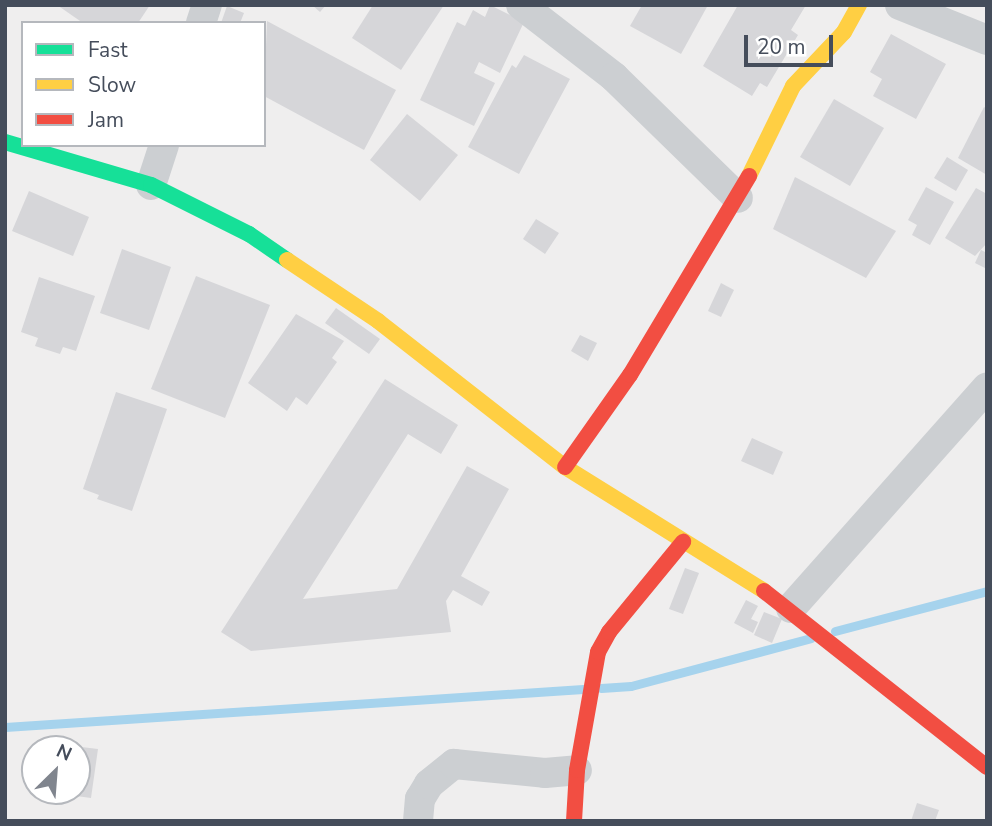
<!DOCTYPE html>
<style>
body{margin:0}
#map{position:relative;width:992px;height:826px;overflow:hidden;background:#efeeee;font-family:"Nunito Sans",sans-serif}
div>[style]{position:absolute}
.stream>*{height:9px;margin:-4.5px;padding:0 4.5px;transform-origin:4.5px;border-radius:4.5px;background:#a6d3ed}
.building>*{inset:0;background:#d6d6d9}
.street>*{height:30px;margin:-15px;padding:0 15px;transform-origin:15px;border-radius:15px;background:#cccfd2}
.fast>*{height:16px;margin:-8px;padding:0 8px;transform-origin:8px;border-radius:8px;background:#16e098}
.slow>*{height:16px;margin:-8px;padding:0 8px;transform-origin:8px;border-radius:8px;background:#ffcf43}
.jam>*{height:16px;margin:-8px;padding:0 8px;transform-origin:8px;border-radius:8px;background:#f24e42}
span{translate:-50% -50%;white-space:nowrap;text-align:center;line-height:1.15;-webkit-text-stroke:5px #fff;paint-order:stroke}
.frame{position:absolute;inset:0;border:7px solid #454d5b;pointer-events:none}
.legend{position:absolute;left:21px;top:21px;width:245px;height:126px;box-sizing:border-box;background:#fff;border:2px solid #b5b8bd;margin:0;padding:9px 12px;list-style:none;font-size:21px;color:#454d5b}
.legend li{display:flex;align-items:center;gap:14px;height:35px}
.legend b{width:35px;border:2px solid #b5b8bd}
.north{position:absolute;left:21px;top:735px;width:70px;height:70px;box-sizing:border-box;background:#fff;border:2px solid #b5b8bd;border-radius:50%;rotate:25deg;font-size:19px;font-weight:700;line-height:28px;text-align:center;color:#454d5b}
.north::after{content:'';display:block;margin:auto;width:24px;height:32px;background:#80858e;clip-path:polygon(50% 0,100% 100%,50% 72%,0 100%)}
.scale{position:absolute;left:744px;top:35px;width:89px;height:32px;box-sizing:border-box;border:4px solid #454d5b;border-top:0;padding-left:9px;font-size:21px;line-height:24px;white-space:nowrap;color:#454d5b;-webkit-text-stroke:5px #fff;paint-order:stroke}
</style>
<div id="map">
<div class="stream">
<i style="left:835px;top:631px;width:157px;rotate:-14.7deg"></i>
<i style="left:601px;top:688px;width:30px;rotate:-4deg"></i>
<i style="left:631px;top:686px;width:186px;rotate:-14.9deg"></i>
<i style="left:5px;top:727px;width:579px;rotate:-3.76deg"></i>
</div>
<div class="building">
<i style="clip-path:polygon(57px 5px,150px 5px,138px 23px,83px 23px)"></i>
<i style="clip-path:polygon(312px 5px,326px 5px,320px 12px)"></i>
<i style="clip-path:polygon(373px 5px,444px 5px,401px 70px,352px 38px)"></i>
<i style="clip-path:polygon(490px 5px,524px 22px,500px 73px,479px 62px,474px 73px,495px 83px,474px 126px,420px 100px,457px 22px,465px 26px,473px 10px,485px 17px)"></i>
<i style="clip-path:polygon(642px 5px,708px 5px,681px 54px,630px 26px)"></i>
<i style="clip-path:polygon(738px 5px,806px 5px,791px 30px,798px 35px,767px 87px,760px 83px,752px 96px,703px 66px)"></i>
<i style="clip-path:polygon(227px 6px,244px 13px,240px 23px,221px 23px)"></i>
<i style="clip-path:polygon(267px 21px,396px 90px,364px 150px,264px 96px)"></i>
<i style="clip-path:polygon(891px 34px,946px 64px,916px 119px,873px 96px,882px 79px,870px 72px)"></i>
<i style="clip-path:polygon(524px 55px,570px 79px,519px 174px,468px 147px,512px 65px,516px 68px)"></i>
<i style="clip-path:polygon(834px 99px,884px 128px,850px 186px,800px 157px)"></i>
<i style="clip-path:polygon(984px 107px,987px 109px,987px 175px,958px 158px)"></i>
<i style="clip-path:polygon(407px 114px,458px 155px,420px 201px,370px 160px)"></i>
<i style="clip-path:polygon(947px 157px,968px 170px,956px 191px,934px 178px)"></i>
<i style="clip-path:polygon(795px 177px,896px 231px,866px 278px,773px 229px)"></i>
<i style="clip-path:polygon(926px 187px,954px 202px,930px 245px,912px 235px,917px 225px,908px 220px)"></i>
<i style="clip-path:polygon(976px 188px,987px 194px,987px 243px,975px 256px,945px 238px)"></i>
<i style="clip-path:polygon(29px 191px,89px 217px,73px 256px,12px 231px)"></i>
<i style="clip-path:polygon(536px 219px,559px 233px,545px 254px,523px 239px)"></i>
<i style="clip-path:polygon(122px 249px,171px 267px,149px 330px,100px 313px)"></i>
<i style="clip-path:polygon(981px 250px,987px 253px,987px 269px,975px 263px)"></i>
<i style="clip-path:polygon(196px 276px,270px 305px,225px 418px,151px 389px)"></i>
<i style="clip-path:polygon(39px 277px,95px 296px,76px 351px,63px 347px,60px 354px,35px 346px,38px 338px,21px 332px)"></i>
<i style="clip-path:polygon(721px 283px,734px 290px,721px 317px,708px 311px)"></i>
<i style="clip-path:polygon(336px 308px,380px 339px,369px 354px,325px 323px)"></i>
<i style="clip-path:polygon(296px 314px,344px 341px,332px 358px,337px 362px,307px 405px,296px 397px,287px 411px,248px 383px)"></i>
<i style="clip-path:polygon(580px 335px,597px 343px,588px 361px,571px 351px)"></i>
<i style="clip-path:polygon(385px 379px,458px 425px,441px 454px,408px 434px,303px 599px,397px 589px,467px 466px,509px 489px,461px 576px,490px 592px,482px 606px,453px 590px,446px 601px,451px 632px,251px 651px,221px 632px)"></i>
<i style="clip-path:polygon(116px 392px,167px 409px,132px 511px,97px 499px,99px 495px,83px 489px)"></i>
<i style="clip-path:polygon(752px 438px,783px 452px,773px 475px,741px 461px)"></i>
<i style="clip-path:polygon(685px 568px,699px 573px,683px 614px,669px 609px)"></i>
<i style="clip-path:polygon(746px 600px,758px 606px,751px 619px,758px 622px,753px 633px,734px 623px)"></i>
<i style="clip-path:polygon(764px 612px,782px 619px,772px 643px,754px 635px)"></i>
<i style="clip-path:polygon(65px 745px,98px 749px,91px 798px,54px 793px,77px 791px,77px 749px,65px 749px)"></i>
<i style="clip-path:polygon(917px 803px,939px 810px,935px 821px,911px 821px)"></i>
</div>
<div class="street">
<i style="left:521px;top:5px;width:118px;rotate:37.7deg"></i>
<i style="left:614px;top:77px;width:173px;rotate:44.3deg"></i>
<i style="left:900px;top:5px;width:94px;rotate:21.9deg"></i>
<i style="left:201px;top:23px;width:19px;rotate:-72deg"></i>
<i style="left:151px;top:185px;width:42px;rotate:-72deg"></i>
<i style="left:791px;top:608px;width:295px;rotate:-48.4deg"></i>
<i style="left:418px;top:821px;width:22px;rotate:-85deg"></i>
<i style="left:420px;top:799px;width:17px;rotate:-59deg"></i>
<i style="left:429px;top:784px;width:32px;rotate:-39deg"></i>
<i style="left:454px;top:764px;width:91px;rotate:5.6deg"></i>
<i style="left:545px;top:773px;width:32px;rotate:-5deg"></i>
</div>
<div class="fast">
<i style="left:5px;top:142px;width:152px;rotate:16.4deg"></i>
<i style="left:151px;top:185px;width:110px;rotate:26.6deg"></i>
<i style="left:249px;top:234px;width:46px;rotate:34.4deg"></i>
</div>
<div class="slow">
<i style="left:749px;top:176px;width:100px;rotate:-63.9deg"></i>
<i style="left:793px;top:86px;width:74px;rotate:-46.6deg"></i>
<i style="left:844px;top:32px;width:31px;rotate:-61deg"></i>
<i style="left:287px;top:260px;width:110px;rotate:33.8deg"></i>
<i style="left:378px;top:321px;width:237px;rotate:38deg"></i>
<i style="left:565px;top:467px;width:234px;rotate:31.9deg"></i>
</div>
<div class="jam">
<i style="left:565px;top:467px;width:113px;rotate:-54.8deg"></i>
<i style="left:630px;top:375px;width:232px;rotate:-59.1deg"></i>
<i style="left:764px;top:591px;width:284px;rotate:38.3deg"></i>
<i style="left:574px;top:821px;width:51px;rotate:-86.6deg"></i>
<i style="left:577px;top:770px;width:120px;rotate:-79.9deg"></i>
<i style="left:598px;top:652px;width:23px;rotate:-61deg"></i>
<i style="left:609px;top:632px;width:117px;rotate:-50.6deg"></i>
</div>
<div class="frame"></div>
<ul class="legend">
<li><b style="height:9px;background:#16e098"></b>Fast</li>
<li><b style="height:9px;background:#ffcf43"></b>Slow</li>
<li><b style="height:9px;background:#f24e42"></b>Jam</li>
</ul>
<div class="north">N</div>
<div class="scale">20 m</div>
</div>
